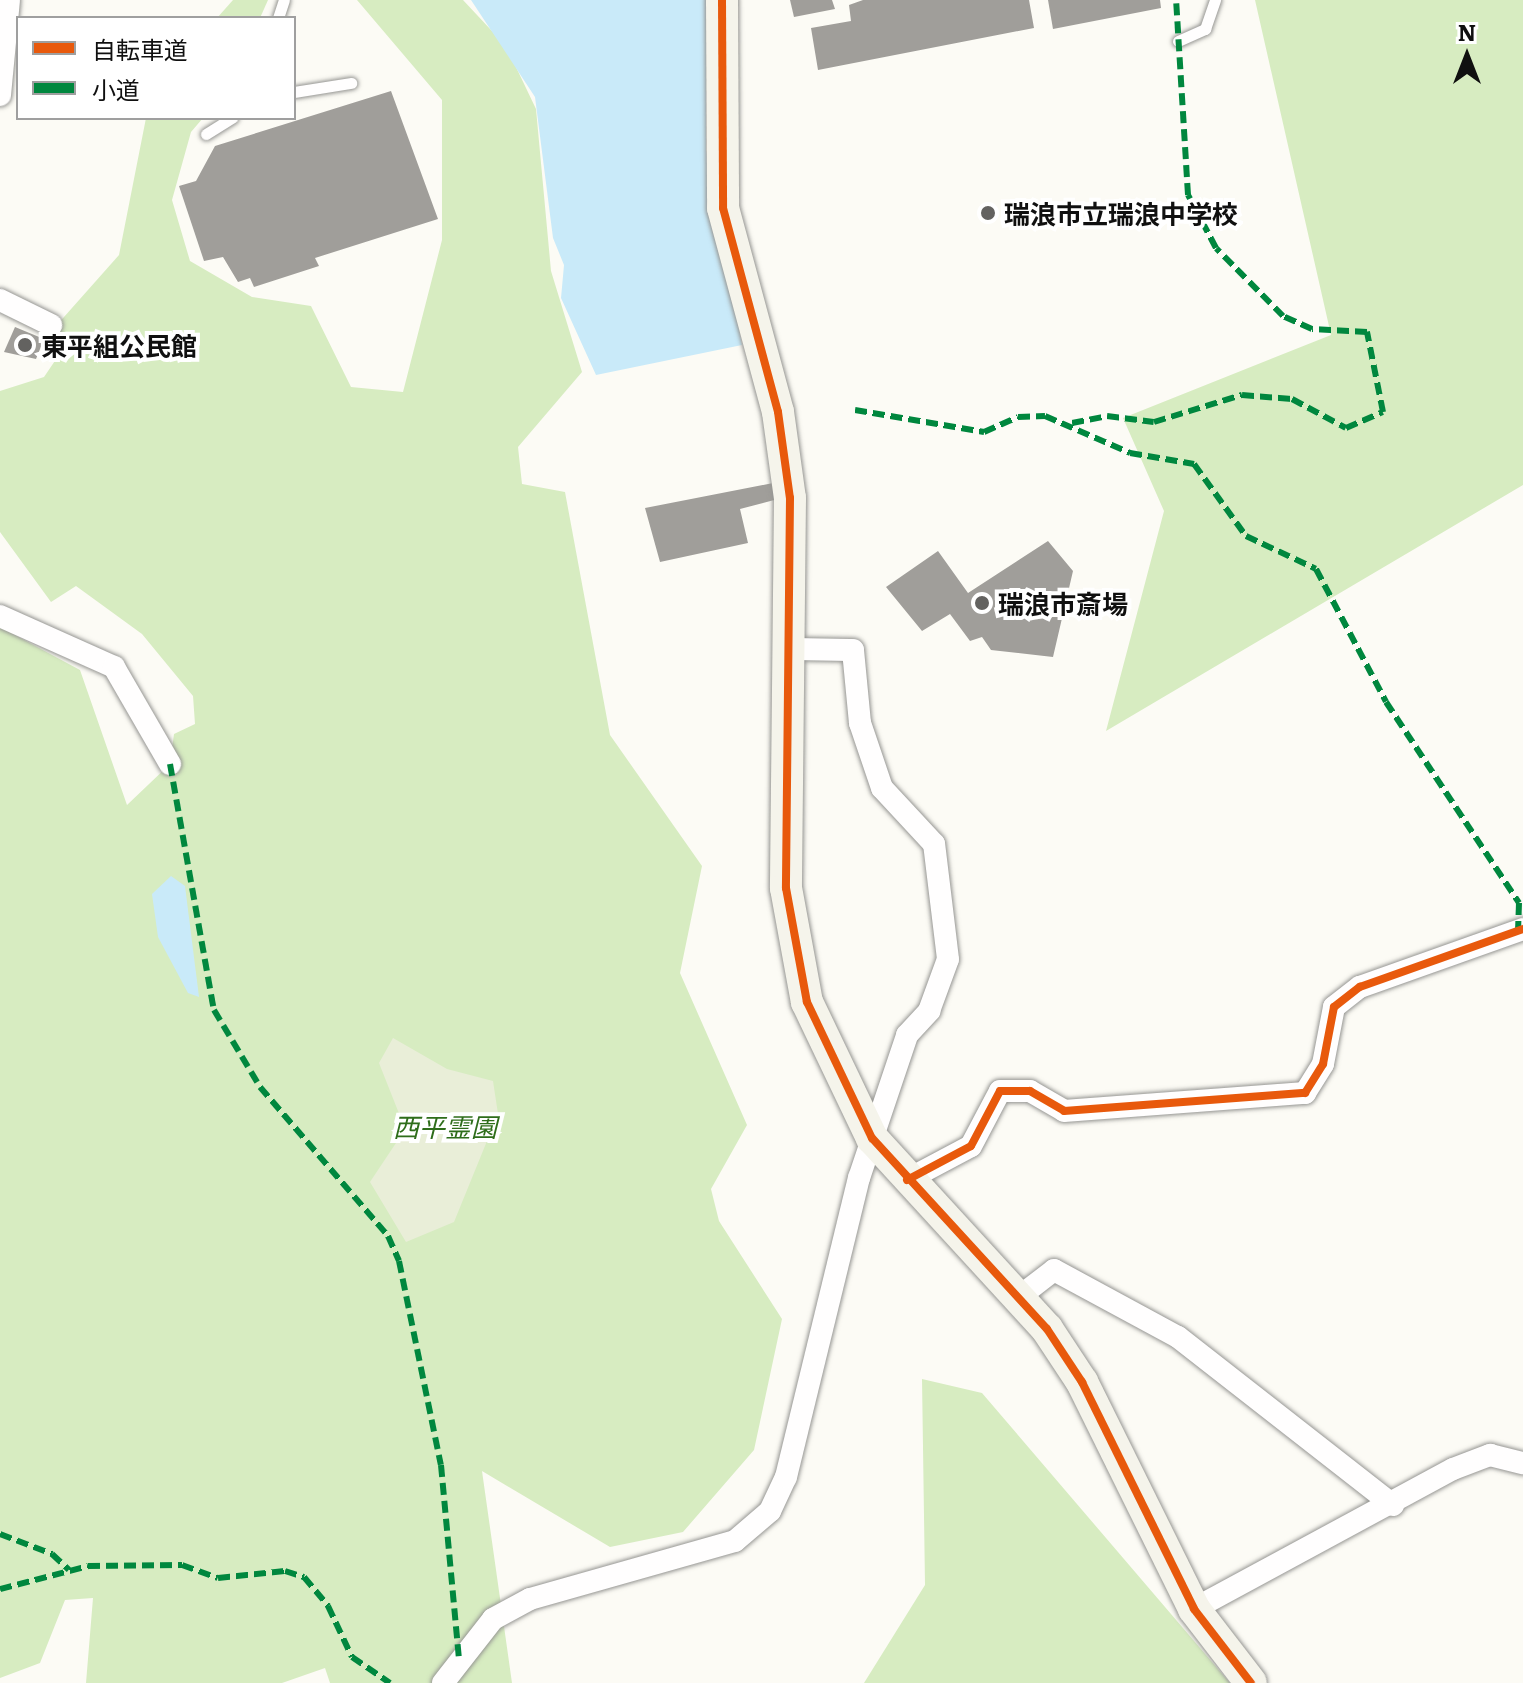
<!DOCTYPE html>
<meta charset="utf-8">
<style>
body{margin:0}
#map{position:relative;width:1523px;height:1683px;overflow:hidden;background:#fcfbf5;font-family:Literata,"Noto Sans JP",serif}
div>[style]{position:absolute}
.forest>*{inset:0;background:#d7ecc1}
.cemetery>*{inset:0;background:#e9eed8}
.water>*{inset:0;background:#c9eaf9}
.building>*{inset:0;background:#a09e9a}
.roads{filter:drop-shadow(0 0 2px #969693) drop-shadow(0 0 2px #969693)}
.lane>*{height:11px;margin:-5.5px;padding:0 5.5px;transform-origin:5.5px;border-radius:5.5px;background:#fffefe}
.street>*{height:22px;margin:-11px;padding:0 11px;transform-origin:11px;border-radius:11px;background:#fffefe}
.secondary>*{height:32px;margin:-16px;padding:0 16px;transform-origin:16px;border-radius:16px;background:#f5f4eb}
.quiet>*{height:6px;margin-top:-3px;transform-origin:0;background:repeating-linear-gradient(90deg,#00873e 0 12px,transparent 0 18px)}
.cycleway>*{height:8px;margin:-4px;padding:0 4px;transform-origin:4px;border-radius:4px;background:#e8590c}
.dots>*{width:22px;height:22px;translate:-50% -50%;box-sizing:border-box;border:4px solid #fff;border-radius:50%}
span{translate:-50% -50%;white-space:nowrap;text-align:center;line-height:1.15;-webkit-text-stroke:8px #fff;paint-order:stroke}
.poi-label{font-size:26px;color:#101010;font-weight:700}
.left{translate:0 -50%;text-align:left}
.park-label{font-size:26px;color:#2e6d1a;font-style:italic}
.legend{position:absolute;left:16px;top:16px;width:280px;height:104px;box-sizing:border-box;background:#fff;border:2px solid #9f9f9f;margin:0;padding:10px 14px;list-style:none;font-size:24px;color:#101010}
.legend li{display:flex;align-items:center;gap:16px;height:40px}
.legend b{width:40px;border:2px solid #9f9f9f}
.north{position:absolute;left:1427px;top:16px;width:80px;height:80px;-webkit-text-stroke:6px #fff;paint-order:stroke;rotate:0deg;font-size:22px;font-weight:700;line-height:32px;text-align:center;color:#101010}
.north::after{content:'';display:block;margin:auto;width:28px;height:36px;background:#101010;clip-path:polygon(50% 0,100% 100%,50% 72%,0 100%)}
</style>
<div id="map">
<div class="forest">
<i style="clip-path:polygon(233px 0,268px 0,260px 18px,217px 18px)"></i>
<i style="clip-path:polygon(357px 0,463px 0,506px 46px,536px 109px,551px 271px,582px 372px,518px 447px,522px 484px,565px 492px,610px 735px,702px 866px,680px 973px,747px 1125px,711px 1189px,719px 1221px,782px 1319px,754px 1450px,683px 1532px,610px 1547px,482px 1471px,512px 1683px,330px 1683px,325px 1668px,282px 1683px,86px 1683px,93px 1598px,65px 1600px,40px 1663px,0 1678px,0 627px,80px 670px,127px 805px,170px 764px,174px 734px,195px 724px,193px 696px,142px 634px,76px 586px,51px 602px,0 532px,0 391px,44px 377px,65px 346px,56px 326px,119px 255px,146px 118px,203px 118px,191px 132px,172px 200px,190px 261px,252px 297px,311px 306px,351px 387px,403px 392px,442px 240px,442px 100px)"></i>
<i style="clip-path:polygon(1255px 0,1523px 0,1523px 485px,1106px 731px,1164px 511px,1123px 418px,1331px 335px)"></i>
<i style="clip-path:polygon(922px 1379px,982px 1393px,1230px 1683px,864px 1683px,925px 1585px)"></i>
</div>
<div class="cemetery">
<i style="clip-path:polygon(393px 1038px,447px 1069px,493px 1081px,498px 1114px,454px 1222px,406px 1242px,370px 1182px,398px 1140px,400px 1116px,379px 1063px)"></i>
</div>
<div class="water">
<i style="clip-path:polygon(471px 0,707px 0,706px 151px,742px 345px,596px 375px,561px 298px,564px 265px,553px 238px,535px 97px)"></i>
<i style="clip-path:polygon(171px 876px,185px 886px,199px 997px,188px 993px,158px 937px,152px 894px)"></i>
</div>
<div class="building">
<i style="clip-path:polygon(790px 0,832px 0,835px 9px,794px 17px)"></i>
<i style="clip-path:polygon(863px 0,1029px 0,1034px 28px,818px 70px,811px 28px,851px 21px,849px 5px)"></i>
<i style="clip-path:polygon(1048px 0,1160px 0,1161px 8px,1053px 29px)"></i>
<i style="clip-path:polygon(391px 91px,438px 219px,315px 258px,319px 266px,254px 287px,250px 278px,238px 282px,223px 257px,204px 261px,179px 186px,196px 181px,215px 146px)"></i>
<i style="clip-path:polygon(15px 327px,44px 339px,36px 359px,4px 352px)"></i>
<i style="clip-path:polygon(773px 483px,778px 499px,740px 509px,748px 543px,660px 562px,645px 508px)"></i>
<i style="clip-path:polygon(1048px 541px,1073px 571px,1053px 657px,991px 650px,982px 637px,970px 641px,950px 614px,922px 631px,886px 587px,938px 551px,968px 593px)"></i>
</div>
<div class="roads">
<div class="lane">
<i style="left:278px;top:18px;width:19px;rotate:-72deg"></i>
<i style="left:1178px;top:41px;width:30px;rotate:-24deg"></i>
<i style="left:1205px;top:29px;width:31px;rotate:-71deg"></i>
<i style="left:294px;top:92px;width:58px;rotate:-9deg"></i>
<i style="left:206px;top:134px;width:31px;rotate:-32deg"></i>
</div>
<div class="street">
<i style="left:0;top:95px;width:95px;rotate:-84.6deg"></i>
<i style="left:0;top:300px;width:57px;rotate:26.1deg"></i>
<i style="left:0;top:616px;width:125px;rotate:24.1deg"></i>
<i style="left:114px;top:667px;width:112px;rotate:60deg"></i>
<i style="left:907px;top:1180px;width:72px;rotate:-28deg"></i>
<i style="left:971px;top:1146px;width:62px;rotate:-62.2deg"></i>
<i style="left:1000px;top:1091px;width:30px"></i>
<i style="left:1030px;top:1091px;width:39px;rotate:30deg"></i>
<i style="left:1064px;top:1111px;width:242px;rotate:-4.3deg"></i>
<i style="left:1305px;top:1093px;width:34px;rotate:-58deg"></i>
<i style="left:1323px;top:1064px;width:58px;rotate:-79.1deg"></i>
<i style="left:1334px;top:1007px;width:33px;rotate:-38deg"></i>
<i style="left:1360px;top:987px;width:173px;rotate:-19.6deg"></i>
<i style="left:1019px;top:1297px;width:44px;rotate:-37.6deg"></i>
<i style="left:1054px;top:1270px;width:141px;rotate:28.4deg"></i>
<i style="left:1178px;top:1337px;width:273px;rotate:38deg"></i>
<i style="left:1194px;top:1609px;width:294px;rotate:-28.4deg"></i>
<i style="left:1453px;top:1469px;width:40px;rotate:-21deg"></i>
<i style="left:1490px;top:1455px;width:34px;rotate:14deg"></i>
<i style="left:443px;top:1683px;width:81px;rotate:-52deg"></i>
<i style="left:493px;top:1619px;width:42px;rotate:-28.4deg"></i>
<i style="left:530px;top:1599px;width:213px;rotate:-15.8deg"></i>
<i style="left:735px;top:1541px;width:46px;rotate:-40.6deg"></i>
<i style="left:770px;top:1511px;width:38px;rotate:-65deg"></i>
<i style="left:786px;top:1477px;width:308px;rotate:-76.3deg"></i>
<i style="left:859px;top:1178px;width:151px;rotate:-71.4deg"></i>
<i style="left:907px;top:1035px;width:33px;rotate:-47deg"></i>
<i style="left:929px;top:1011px;width:55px;rotate:-69.9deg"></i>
<i style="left:948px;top:959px;width:116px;rotate:-96.9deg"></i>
<i style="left:934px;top:844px;width:76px;rotate:-132.9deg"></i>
<i style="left:882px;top:788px;width:69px;rotate:-108.7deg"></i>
<i style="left:860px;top:723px;width:73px;rotate:-95.5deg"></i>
<i style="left:853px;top:650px;width:62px;rotate:-179.1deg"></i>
</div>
<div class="secondary">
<i style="left:722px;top:0;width:208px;rotate:89.7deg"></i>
<i style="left:723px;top:208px;width:211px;rotate:74.9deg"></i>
<i style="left:778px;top:412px;width:87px;rotate:82.1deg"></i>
<i style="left:790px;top:498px;width:390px;rotate:90.6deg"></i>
<i style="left:786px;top:888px;width:116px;rotate:79.6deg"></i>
<i style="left:807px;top:1002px;width:151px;rotate:64.5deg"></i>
<i style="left:872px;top:1138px;width:259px;rotate:47.5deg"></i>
<i style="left:1047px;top:1329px;width:64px;rotate:56.6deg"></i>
<i style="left:1082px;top:1382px;width:253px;rotate:63.7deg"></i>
<i style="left:1194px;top:1609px;width:93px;rotate:52.4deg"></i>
</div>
</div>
<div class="quiet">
<i style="left:855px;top:410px;width:131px;rotate:9.7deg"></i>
<i style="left:984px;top:432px;width:37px;rotate:-24deg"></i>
<i style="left:1018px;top:417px;width:27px;rotate:-2deg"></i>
<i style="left:1045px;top:416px;width:93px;rotate:23.5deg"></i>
<i style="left:1130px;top:453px;width:65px;rotate:9.8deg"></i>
<i style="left:1194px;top:464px;width:89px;rotate:54.2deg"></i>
<i style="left:1246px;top:536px;width:77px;rotate:25.2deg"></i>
<i style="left:1316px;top:569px;width:150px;rotate:62.2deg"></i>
<i style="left:1386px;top:702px;width:241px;rotate:56.5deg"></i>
<i style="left:1519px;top:903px;width:27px;rotate:92deg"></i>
<i style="left:1072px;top:423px;width:36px;rotate:-11deg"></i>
<i style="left:1107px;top:416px;width:47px;rotate:7.3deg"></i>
<i style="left:1154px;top:422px;width:92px;rotate:-17.1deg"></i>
<i style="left:1242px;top:395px;width:50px;rotate:4.6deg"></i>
<i style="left:1292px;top:399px;width:61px;rotate:28.2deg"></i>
<i style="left:1346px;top:428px;width:40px;rotate:-23.4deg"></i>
<i style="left:1383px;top:412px;width:82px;rotate:-101.3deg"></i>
<i style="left:1367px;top:332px;width:55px;rotate:-176.9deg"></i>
<i style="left:1312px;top:329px;width:32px;rotate:-156deg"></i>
<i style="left:1283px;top:316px;width:95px;rotate:-134.6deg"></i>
<i style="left:1216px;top:248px;width:60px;rotate:-117.8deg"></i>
<i style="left:1188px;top:195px;width:195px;rotate:-93.5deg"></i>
<i style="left:170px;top:764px;width:250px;rotate:79.9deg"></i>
<i style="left:214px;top:1010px;width:90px;rotate:59.1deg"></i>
<i style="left:260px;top:1087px;width:196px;rotate:49.3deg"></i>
<i style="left:388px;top:1236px;width:27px;rotate:66deg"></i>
<i style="left:399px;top:1261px;width:208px;rotate:78.4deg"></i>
<i style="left:441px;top:1465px;width:195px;rotate:84.7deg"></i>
<i style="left:0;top:1534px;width:56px;rotate:21deg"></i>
<i style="left:52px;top:1554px;width:23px;rotate:43deg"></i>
<i style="left:0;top:1589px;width:91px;rotate:-14.6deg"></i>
<i style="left:88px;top:1566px;width:94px;rotate:-0.6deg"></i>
<i style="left:182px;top:1565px;width:38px;rotate:20deg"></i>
<i style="left:218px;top:1578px;width:67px;rotate:-6deg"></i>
<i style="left:285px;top:1571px;width:20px;rotate:18deg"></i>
<i style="left:304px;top:1577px;width:38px;rotate:50deg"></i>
<i style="left:328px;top:1606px;width:56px;rotate:64.8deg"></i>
<i style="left:352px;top:1657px;width:46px;rotate:34.4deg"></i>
</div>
<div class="cycleway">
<i style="left:722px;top:0;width:208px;rotate:89.7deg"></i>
<i style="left:723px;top:208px;width:211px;rotate:74.9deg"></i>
<i style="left:778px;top:412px;width:87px;rotate:82.1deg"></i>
<i style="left:790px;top:498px;width:390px;rotate:90.6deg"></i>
<i style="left:786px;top:888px;width:116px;rotate:79.6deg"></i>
<i style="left:807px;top:1002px;width:151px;rotate:64.5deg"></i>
<i style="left:872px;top:1138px;width:259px;rotate:47.5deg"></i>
<i style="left:1047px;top:1329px;width:64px;rotate:56.6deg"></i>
<i style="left:1082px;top:1382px;width:253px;rotate:63.7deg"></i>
<i style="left:1194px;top:1609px;width:93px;rotate:52.4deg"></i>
<i style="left:907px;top:1180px;width:72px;rotate:-28deg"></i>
<i style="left:971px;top:1146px;width:62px;rotate:-62.2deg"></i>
<i style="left:1000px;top:1091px;width:30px"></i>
<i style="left:1030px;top:1091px;width:39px;rotate:30deg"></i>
<i style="left:1064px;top:1111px;width:242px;rotate:-4.3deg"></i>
<i style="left:1305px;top:1093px;width:34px;rotate:-58deg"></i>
<i style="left:1323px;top:1064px;width:58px;rotate:-79.1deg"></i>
<i style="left:1334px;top:1007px;width:33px;rotate:-38deg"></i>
<i style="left:1360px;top:987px;width:173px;rotate:-19.6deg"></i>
</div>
<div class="dots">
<i style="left:988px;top:213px;background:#636260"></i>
<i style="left:25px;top:345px;background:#636260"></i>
<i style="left:982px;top:603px;background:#636260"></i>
</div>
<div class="poi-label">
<span class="left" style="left:1004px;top:213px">瑞浪市立瑞浪中学校</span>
<span class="left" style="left:41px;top:345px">東平組公民館</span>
<span class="left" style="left:998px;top:603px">瑞浪市斎場</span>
</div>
<div class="park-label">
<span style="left:445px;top:1126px">西平霊園</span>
</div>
<ul class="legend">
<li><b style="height:10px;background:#e8590c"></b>自転車道</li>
<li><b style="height:10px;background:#00873e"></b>小道</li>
</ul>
<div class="north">N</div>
</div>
